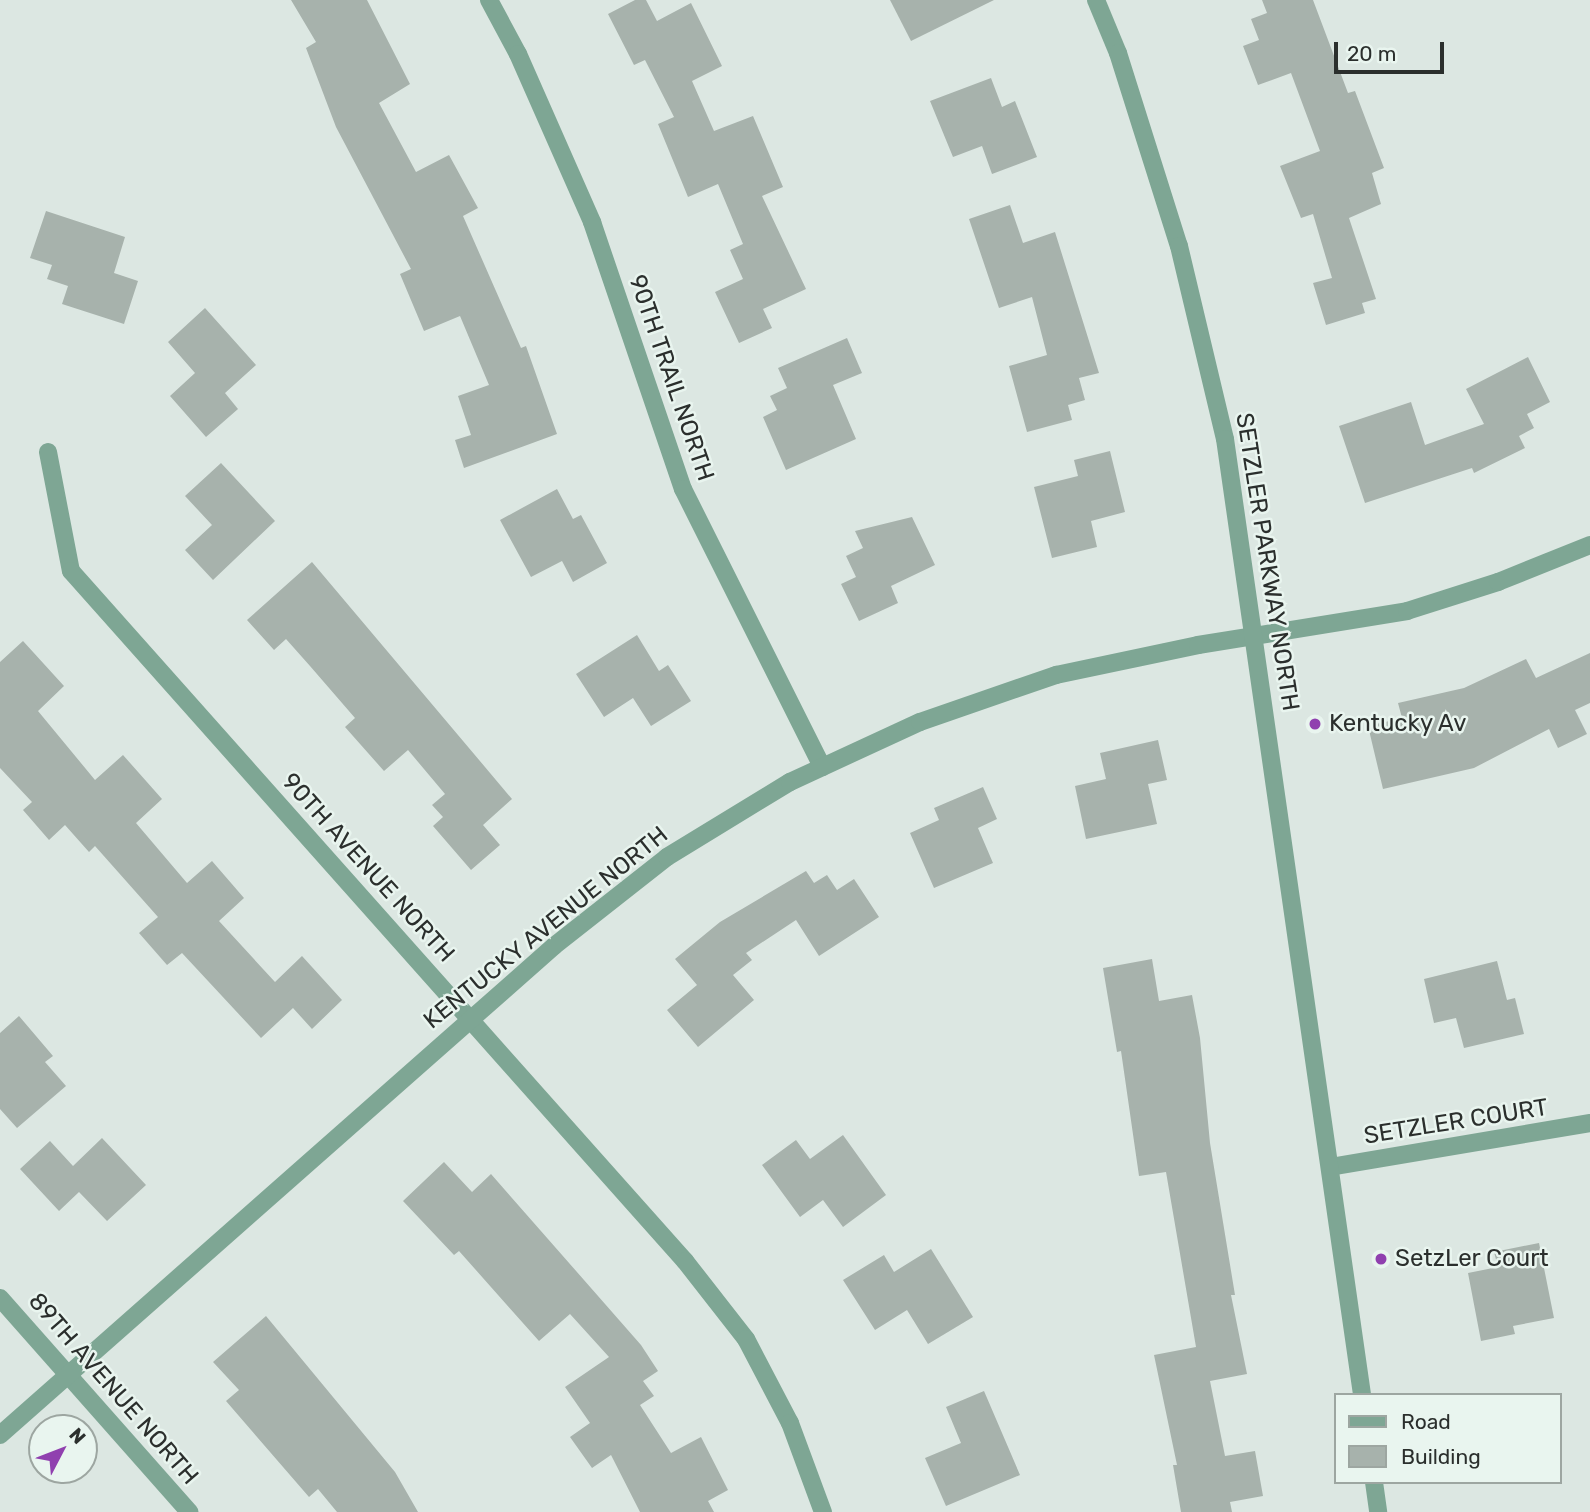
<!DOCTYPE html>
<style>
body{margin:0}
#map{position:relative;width:1590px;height:1512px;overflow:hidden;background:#dce7e2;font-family:Rubik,sans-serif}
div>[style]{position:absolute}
.building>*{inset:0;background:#a7b2ac}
.minor>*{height:18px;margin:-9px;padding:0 9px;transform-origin:9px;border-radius:9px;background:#7ea694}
.tertiary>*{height:18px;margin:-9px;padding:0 9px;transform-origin:9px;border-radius:9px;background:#7ea694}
.dots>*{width:19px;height:19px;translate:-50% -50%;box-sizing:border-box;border:4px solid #e9f5ef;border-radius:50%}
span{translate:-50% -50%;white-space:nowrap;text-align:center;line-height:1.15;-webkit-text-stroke:5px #e9f5ef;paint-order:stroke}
.street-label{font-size:24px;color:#2b2f2d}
.poi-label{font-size:24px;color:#2b2f2d}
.left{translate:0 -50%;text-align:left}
.legend{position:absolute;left:1334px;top:1393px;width:228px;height:91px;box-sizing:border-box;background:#e9f5ef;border:2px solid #9da6a1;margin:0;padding:9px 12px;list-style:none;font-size:21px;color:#2b2f2d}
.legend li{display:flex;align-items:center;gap:14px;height:35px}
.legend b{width:35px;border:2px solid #9da6a1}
.north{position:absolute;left:28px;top:1414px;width:70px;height:70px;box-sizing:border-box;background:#e9f5ef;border:2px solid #9da6a1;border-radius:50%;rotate:48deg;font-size:19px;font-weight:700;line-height:28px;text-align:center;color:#2b2f2d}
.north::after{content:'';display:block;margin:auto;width:24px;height:32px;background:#9040af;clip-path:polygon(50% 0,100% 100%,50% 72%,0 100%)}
.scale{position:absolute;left:1334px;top:42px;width:110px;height:32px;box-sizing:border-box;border:4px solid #2b2f2d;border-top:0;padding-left:9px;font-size:21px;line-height:24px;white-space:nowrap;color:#2b2f2d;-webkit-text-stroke:5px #e9f5ef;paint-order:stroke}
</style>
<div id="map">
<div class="building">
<i style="clip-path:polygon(291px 0,367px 0,410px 84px,379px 103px,416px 172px,449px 155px,478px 208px,463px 216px,521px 348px,526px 346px,557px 434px,464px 468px,455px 440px,471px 435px,458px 396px,489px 385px,460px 316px,424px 331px,400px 274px,411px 269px,336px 127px,306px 48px,316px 42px)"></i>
<i style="clip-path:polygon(635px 0,646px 0,657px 21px,691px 3px,722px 66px,692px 81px,714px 131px,753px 116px,783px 187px,762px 196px,806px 289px,763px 309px,772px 328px,739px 343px,715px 292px,743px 279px,730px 250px,743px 244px,718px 184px,688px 197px,658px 124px,674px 117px,645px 60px,634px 65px,608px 14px)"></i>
<i style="clip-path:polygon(890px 0,994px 0,911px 41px)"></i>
<i style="clip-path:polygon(1262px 0,1313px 0,1348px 93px,1355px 91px,1384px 168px,1372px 173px,1381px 204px,1349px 218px,1376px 299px,1362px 303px,1365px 313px,1326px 325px,1313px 283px,1332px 278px,1313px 214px,1301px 218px,1280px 166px,1320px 151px,1291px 73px,1258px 85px,1243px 46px,1259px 40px,1251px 19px,1267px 13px)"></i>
<i style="clip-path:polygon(991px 78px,1002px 107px,1015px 101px,1037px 157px,992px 174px,982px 146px,953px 157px,930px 101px)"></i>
<i style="clip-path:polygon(1010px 205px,1023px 243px,1055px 232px,1099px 373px,1079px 378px,1085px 400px,1068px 405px,1072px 420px,1027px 432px,1009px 366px,1047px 355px,1032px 297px,999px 308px,969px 219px)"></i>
<i style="clip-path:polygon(46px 211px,125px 237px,114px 273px,138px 281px,124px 324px,62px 304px,68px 286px,47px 279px,52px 265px,30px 258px)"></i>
<i style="clip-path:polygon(205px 308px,256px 365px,225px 393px,238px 409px,206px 437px,170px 396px,195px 373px,168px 342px)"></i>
<i style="clip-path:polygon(847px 338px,862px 373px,833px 385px,856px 439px,786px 470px,763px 417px,777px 410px,770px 396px,787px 388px,778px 368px)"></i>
<i style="clip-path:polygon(1528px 357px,1550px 402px,1527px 414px,1534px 428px,1519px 436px,1525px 448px,1474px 473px,1472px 468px,1365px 503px,1339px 426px,1411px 402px,1425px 445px,1484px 424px,1466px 389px)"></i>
<i style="clip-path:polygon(1110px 451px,1125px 512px,1091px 521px,1097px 547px,1052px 558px,1034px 487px,1078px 476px,1074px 460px)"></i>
<i style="clip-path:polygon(221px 463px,275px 521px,213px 580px,185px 550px,212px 525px,185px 496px)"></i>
<i style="clip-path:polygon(557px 489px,573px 519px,581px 515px,607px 563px,573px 582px,562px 561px,531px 577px,500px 520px)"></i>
<i style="clip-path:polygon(912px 517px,935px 565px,891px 586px,898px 603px,859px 621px,841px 584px,856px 577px,846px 556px,863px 548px,855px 531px)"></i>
<i style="clip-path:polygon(312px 562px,512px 799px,483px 825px,500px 845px,471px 870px,433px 826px,443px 817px,432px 805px,445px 794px,408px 750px,384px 771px,345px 727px,355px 718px,310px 666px,286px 639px,274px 650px,247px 620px)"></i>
<i style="clip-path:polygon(637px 635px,659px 671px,668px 665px,691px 701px,651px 726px,633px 698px,604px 717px,576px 674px)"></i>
<i style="clip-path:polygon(23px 641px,64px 686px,38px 711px,95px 780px,123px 755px,162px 799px,136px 823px,187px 883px,212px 861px,244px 898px,219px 921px,275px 982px,302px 956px,342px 1000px,312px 1029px,293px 1008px,261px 1038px,182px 953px,167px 965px,139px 933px,158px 917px,95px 846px,89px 852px,65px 825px,49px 840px,23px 810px,32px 802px,0 768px,0 662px)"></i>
<i style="clip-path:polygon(1590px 653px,1590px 703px,1575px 710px,1587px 734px,1558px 748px,1549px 729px,1474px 768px,1383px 789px,1368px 726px,1402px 718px,1398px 703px,1464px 688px,1526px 659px,1536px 678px)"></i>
<i style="clip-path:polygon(1158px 740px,1167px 780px,1148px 784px,1157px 824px,1086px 839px,1075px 786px,1106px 779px,1100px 753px)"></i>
<i style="clip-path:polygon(983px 787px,997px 819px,978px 828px,993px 863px,934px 888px,910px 833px,939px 820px,934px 808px)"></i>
<i style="clip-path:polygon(806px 871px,814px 883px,827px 875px,837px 890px,854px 879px,879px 917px,819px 956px,796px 920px,746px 953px,752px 960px,733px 975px,754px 1000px,698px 1047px,667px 1010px,697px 985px,675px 959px,720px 922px)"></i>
<i style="clip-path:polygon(1152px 959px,1159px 1001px,1192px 995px,1200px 1038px,1210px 1143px,1235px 1295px,1231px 1295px,1247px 1374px,1210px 1381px,1225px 1456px,1255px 1451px,1263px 1496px,1230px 1502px,1232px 1512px,1181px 1512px,1173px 1465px,1177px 1465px,1154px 1355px,1196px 1347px,1166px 1172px,1139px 1176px,1121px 1051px,1117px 1052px,1103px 968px)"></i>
<i style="clip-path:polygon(1497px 961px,1507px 1000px,1515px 998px,1524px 1034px,1464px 1048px,1456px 1018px,1434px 1023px,1424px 979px)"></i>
<i style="clip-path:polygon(19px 1016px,53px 1056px,45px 1062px,66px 1086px,17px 1128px,0 1109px,0 1033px)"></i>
<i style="clip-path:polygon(843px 1135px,886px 1195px,843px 1227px,823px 1200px,800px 1217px,762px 1165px,796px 1140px,810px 1159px)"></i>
<i style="clip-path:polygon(102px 1138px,146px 1185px,107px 1221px,79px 1192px,59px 1211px,20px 1169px,50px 1141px,73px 1166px)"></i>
<i style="clip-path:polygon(444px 1162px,472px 1192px,491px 1174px,641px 1345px,658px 1371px,643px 1381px,654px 1396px,640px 1405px,671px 1453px,701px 1437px,728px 1490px,708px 1501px,714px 1512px,640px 1512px,611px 1455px,592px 1468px,570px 1437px,590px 1423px,565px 1387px,609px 1357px,570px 1314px,539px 1341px,459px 1251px,454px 1255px,403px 1201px)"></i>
<i style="clip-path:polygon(1539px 1243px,1554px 1318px,1513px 1326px,1515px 1334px,1481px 1341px,1468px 1273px,1498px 1267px,1494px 1252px)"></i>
<i style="clip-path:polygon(931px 1249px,973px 1317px,928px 1344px,907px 1310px,875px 1330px,843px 1280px,884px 1255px,894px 1272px)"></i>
<i style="clip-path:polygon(266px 1316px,395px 1472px,418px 1512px,337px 1512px,318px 1489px,309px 1497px,226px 1401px,239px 1390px,213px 1362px)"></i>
<i style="clip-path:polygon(984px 1391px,1020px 1475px,946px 1506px,925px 1458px,961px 1443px,946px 1407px)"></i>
</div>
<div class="minor">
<i style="left:489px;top:0;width:61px;rotate:61.8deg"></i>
<i style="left:518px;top:54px;width:184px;rotate:66.2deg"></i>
<i style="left:592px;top:222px;width:282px;rotate:71.2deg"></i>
<i style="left:683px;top:489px;width:311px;rotate:63.4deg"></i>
<i style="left:48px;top:452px;width:121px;rotate:79.1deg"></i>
<i style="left:71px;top:571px;width:924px;rotate:48.34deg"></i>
<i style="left:685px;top:1261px;width:99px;rotate:52deg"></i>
<i style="left:746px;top:1339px;width:95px;rotate:62.4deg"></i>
<i style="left:790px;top:1423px;width:95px;rotate:69.7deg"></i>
<i style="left:1330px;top:1167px;width:264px;rotate:-9.6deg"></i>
<i style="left:0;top:1298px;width:286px;rotate:48.5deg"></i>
<i style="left:0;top:1435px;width:739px;rotate:-41.43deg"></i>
<i style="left:554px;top:946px;width:144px;rotate:-38.2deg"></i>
<i style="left:667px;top:857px;width:144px;rotate:-31.4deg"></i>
<i style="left:790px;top:782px;width:143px;rotate:-24.8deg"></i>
<i style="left:920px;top:722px;width:144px;rotate:-19.1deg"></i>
<i style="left:1056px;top:675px;width:145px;rotate:-11.9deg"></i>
<i style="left:1198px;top:645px;width:212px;rotate:-9.2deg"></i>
<i style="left:1407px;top:611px;width:96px;rotate:-17.7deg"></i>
<i style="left:1498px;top:582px;width:99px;rotate:-21.9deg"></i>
</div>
<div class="tertiary">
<i style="left:1096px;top:0;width:57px;rotate:67.5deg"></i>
<i style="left:1118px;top:53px;width:202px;rotate:72.5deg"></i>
<i style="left:1179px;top:246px;width:198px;rotate:76.6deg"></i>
<i style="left:1225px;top:439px;width:966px;rotate:81.84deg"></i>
<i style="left:1374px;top:1482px;width:30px;rotate:82deg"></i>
</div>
<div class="dots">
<i style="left:1315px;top:724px;background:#9040af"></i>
<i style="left:1381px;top:1259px;background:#9040af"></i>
</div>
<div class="street-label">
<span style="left:671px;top:378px;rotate:71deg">90TH TRAIL NORTH</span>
<span style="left:1267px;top:562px;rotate:81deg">SETZLER PARKWAY NORTH</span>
<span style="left:368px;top:868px;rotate:48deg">90TH AVENUE NORTH</span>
<span style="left:546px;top:928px;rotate:-39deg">KENTUCKY AVENUE NORTH</span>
<span style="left:1456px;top:1122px;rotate:-9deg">SETZLER COURT</span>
<span style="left:113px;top:1389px;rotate:49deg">89TH AVENUE NORTH</span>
</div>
<div class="poi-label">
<span class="left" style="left:1329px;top:724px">Kentucky Av</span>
<span class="left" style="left:1395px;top:1259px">SetzLer Court</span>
</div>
<ul class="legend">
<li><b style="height:9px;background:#7ea694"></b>Road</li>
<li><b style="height:19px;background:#a7b2ac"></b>Building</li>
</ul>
<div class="north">N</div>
<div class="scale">20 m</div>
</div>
